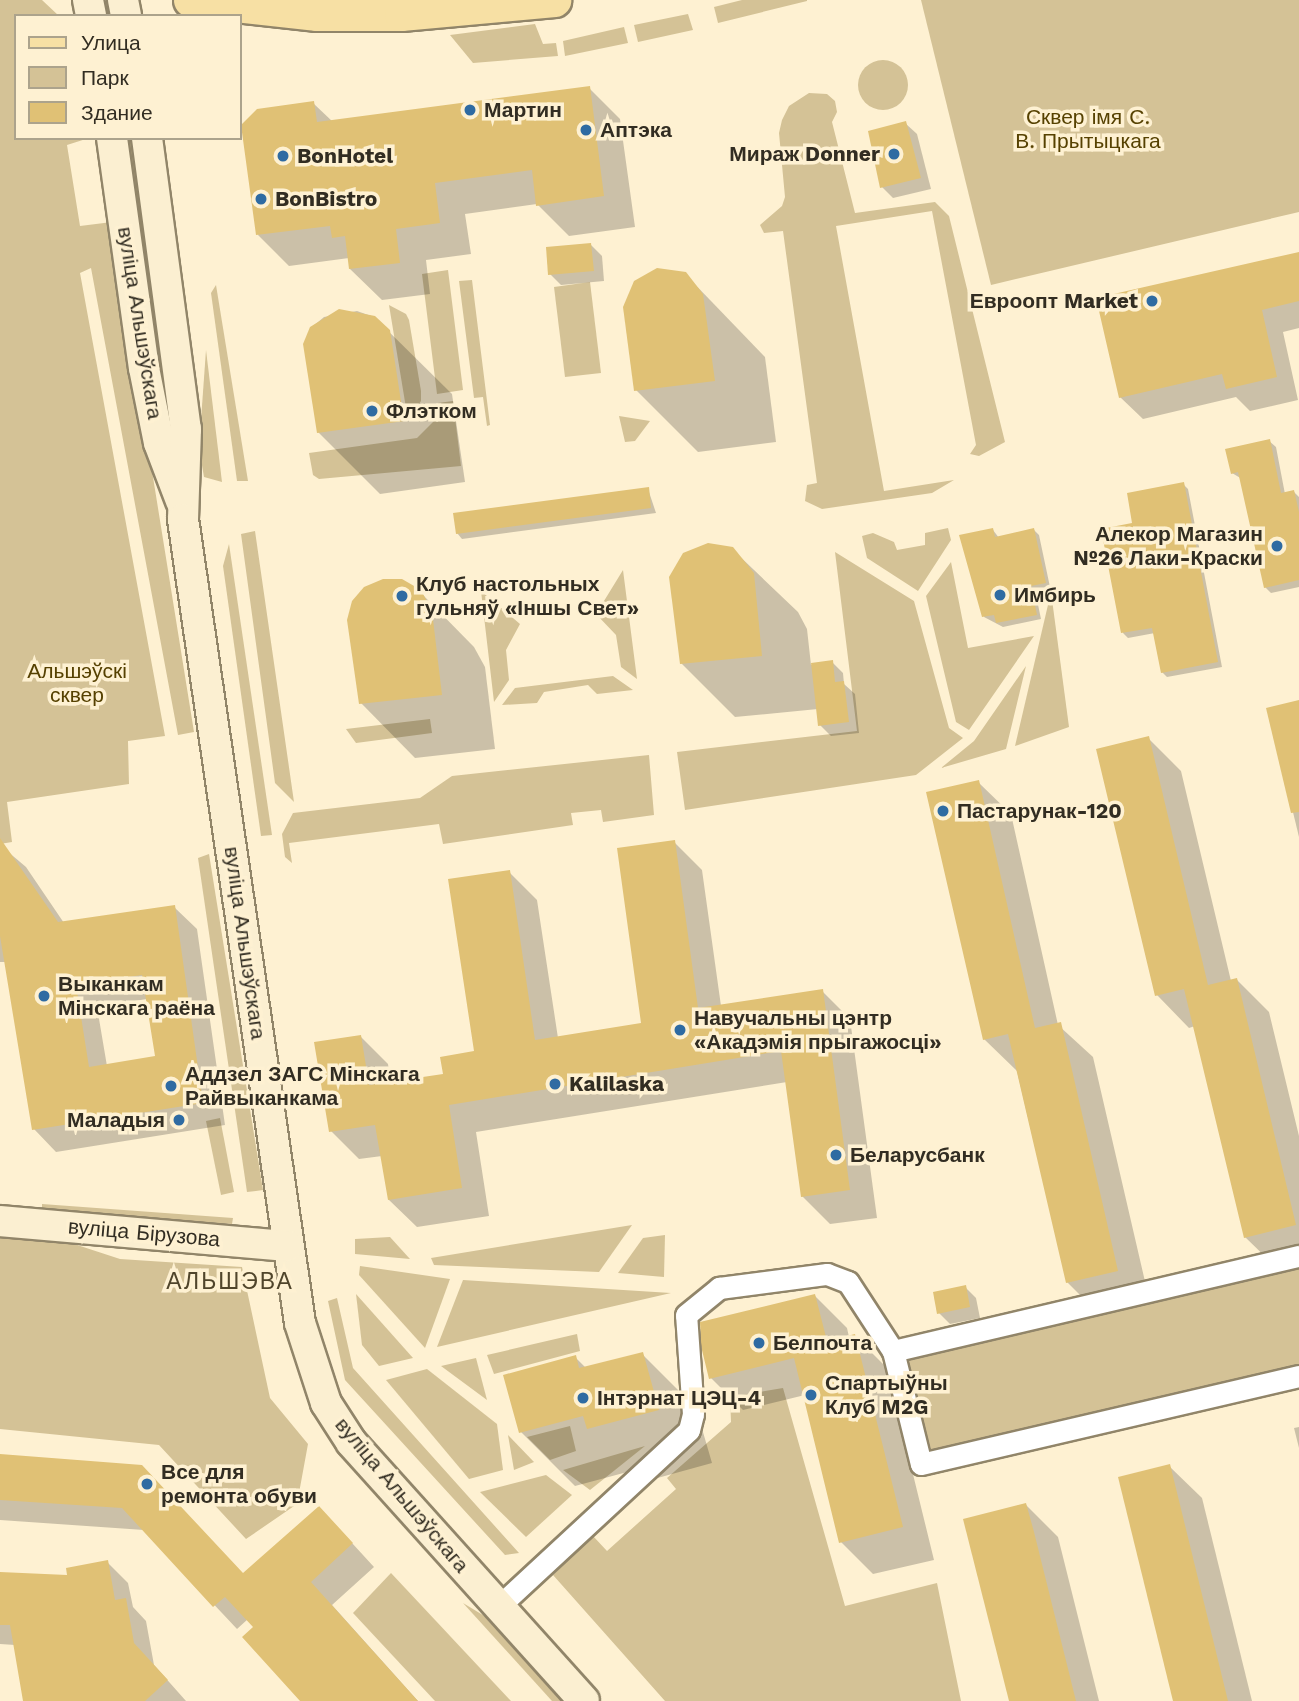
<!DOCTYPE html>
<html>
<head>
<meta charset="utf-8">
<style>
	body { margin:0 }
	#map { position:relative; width:1299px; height:1701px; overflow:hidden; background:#fef1d2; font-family:"Work Sans",sans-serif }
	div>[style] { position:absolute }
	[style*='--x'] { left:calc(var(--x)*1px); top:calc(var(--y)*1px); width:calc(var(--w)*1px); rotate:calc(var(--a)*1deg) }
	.green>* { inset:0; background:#d4c296 }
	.round { border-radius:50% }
	.shadow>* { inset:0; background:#0003 }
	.building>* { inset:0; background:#e0c175 }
	.roads { filter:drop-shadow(2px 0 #918569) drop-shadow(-2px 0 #918569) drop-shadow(0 2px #918569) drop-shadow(0 -2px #918569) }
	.street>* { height:21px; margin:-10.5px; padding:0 10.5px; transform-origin:10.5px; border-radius:10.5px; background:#fff }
	.secondary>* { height:30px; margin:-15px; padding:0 15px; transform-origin:15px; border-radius:15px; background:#fbefd1 }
	.primary>* { height:33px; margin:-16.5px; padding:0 16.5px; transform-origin:16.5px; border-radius:16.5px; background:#f7e0a4 }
	.dots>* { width:19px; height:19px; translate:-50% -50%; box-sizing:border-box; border:4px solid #fef1d2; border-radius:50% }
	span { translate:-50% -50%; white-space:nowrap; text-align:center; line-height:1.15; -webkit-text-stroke:7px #fef1d2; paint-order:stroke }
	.poi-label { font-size:21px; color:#322d22; font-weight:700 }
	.left { translate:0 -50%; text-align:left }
	.right { translate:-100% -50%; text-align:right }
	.park-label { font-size:21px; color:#564101 }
	.street-label { font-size:21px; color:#322d22 }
	.neighbourhood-label { font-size:23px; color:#50452b; letter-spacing:2px }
	.legend { position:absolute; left:14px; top:14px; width:228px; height:126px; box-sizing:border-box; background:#fef1d2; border:2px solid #aca38c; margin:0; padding:9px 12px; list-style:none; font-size:21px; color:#322d22 }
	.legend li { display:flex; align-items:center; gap:14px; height:35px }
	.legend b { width:35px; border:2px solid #aca38c }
</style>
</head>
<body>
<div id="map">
	<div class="green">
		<div style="clip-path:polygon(0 0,42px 0,59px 16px,16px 16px,16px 138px,89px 138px,67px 145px,80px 226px,112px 222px,194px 732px,178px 735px,91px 268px,80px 273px,165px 736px,128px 741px,129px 784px,7px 802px,12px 842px,0 844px)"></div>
		<div style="clip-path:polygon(742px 0,807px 0,807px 1px,718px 23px,714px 7px)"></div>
		<div style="clip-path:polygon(921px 0,1299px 0,1299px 212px,991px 285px)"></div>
		<div style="clip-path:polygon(688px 14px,693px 30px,638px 42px,634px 25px)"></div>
		<div style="clip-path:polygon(535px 24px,543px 44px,556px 43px,558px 56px,473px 63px,450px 35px)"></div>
		<div style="clip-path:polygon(624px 27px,628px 43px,565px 56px,563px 41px)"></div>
		<div class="round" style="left:858px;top:60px;width:50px;height:50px"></div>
		<div style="clip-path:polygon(809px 93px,827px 94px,835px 101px,837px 112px,832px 122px,855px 213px,935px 202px,949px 216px,1005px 442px,979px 456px,970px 454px,976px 445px,932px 211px,836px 226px,884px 491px,954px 480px,932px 493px,822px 509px,805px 501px,807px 485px,817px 483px,783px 231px,764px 233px,760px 225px,782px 206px,785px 197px,779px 133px,782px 120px,789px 106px)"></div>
		<div style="clip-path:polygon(122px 138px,130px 138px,161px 332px,156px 332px)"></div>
		<div style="clip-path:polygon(448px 270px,463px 390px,437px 394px,422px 274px)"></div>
		<div style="clip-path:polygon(472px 280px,490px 425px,487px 426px,483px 397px,474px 398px,459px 281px)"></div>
		<div style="clip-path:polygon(590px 282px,601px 373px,565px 377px,554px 287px)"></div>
		<div style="clip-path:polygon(216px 285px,248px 481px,237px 481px,211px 293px)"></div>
		<div style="clip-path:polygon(389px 305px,406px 314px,409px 320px,421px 391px,421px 401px,408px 420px)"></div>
		<div style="clip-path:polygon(206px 350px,222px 482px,204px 477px,199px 448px)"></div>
		<div style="clip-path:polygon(453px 401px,461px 466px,319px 479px,313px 475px,309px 453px,417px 438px,434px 421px,438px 403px)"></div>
		<div style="clip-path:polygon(619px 416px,650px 421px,635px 441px,625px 442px)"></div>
		<div style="clip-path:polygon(948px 528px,951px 540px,918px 591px,867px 558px,862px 536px,873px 533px,894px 542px,897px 550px,925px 545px,925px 533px)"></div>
		<div style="clip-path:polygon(255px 531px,294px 802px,295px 803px,275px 783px,241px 534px)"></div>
		<div style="clip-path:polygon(229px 544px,272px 835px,261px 836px,223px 566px)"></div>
		<div style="clip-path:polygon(835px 552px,914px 601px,949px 728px,963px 738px,916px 775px,685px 810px,677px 752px,857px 731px)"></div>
		<div style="clip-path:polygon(951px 562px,968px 648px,1034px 636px,969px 730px,956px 722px,926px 596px)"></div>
		<div style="clip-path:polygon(623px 570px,637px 679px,621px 667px,616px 635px,596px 614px)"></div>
		<div style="clip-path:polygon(481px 591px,520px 624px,506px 650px,509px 680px,494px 702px)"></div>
		<div style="clip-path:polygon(1051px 592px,1069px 727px,1015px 746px)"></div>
		<div style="clip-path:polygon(1026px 666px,1006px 749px,941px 768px,974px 741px)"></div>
		<div style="clip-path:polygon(613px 676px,633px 690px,597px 694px,588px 685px,544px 692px,537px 703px,502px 705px,515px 688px)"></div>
		<div style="clip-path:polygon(430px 719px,432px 733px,356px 743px,346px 729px)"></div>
		<div style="clip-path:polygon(649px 755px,654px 815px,603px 822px,601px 810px,571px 813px,573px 825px,443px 844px,439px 824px,289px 843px,292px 863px,285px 857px,282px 834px,293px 813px,420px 798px,452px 776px)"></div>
		<div style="clip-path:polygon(209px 854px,263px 1190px,247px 1192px,198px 858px)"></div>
		<div style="clip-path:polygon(220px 1118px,234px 1192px,221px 1195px,206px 1121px)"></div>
		<div style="clip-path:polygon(42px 1204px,233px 1218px,232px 1224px,42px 1211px)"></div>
		<div style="clip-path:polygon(632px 1225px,599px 1272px,434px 1265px,431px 1258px)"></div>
		<div style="clip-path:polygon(665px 1235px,664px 1277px,618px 1273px,643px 1238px)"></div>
		<div style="clip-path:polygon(390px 1237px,410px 1259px,355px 1254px,355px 1239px)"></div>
		<div style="clip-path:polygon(0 1238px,71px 1243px,120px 1259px,242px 1267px,270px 1398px,308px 1444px,297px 1504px,246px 1539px,159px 1445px,0 1429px)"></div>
		<div style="clip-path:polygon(360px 1266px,450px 1279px,425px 1348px,359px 1275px)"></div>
		<div style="clip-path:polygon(1299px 1266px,1299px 1369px,933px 1457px,906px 1358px)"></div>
		<div style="clip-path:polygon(463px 1280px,671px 1293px,437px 1347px)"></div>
		<div style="clip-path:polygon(356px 1294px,413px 1358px,379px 1366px,362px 1345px)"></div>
		<div style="clip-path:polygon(337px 1298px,353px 1368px,519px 1553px,505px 1555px,345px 1380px,328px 1301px)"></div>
		<div style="clip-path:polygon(577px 1334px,580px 1351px,494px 1374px,487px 1355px)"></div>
		<div style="clip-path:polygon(476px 1358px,487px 1400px,441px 1366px)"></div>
		<div style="clip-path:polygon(427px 1369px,497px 1424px,503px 1470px,469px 1479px,386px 1380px)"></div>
		<div style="clip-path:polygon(783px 1388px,845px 1606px,937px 1583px,961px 1701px,665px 1701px,553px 1575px,593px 1536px,607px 1551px,676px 1489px,667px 1478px,731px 1422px,730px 1397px)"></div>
		<div style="clip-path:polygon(570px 1426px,576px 1451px,550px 1460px,527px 1437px)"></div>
		<div style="clip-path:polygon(508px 1435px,534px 1462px,514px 1470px)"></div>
		<div style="clip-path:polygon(645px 1446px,590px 1490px,563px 1470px)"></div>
		<div style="clip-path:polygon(546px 1475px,572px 1495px,526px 1537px,480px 1492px)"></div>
		<div style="clip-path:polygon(391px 1573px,511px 1701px,435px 1701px,353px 1613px)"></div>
		<div style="clip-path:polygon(463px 1603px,501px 1626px,569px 1701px,552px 1701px)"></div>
	</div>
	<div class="shadow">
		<div style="clip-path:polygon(589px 88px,620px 119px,635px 227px,569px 236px,537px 204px,465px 214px,471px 254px,426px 260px,430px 294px,382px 300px,350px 269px,349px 258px,289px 266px,258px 235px,313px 103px,333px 122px)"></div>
		<div style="clip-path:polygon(905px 123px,917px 134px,931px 189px,893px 198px,882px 187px)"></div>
		<div style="clip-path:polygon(591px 245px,602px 256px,604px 281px,561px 285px,550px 274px)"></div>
		<div style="clip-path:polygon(1299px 254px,1299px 328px,1283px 332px,1298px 400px,1250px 411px,1236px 397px,1143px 419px,1120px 397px)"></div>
		<div style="clip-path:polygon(685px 274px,765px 357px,776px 442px,698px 452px,636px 390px)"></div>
		<div style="clip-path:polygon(357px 311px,374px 317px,452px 394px,465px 482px,380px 494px,318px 432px,311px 328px,324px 317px)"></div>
		<div style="clip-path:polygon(1269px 441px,1276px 447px,1285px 494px,1294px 492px,1299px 497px,1299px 587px,1271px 593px,1265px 587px,1242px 479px,1232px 473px)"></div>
		<div style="clip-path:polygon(1183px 484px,1188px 489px,1222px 667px,1167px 677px,1162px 672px,1155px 633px,1128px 638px,1123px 633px,1134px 524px)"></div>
		<div style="clip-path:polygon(648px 489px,656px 513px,462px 539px,457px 533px)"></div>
		<div style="clip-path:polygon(993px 530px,999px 538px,1034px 530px,1039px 535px,1050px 587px,1035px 590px,1041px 619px,1003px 627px,984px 617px)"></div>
		<div style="clip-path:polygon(732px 549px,798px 612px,807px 629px,811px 665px,832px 662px,843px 673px,844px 684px,855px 694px,859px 733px,831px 736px,820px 725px,818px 709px,735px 717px,681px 663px)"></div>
		<div style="clip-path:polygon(420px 592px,474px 647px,485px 667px,495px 749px,415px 758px,361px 703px)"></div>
		<div style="clip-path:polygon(1299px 701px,1299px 837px,1268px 709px)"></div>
		<div style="clip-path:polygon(1148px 738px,1181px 771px,1231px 981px,1237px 980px,1269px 1012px,1299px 1136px,1299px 1264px,1278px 1269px,1245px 1237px,1195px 1026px,1189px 1028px,1157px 995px)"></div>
		<div style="clip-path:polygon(978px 782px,1011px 814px,1058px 1025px,1093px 1057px,1150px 1303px,1100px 1315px,1067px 1282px,1017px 1071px,984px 1039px)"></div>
		<div style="clip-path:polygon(674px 842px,702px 870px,721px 1006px,822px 991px,850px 1019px,877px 1218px,830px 1224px,802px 1196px,787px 1082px,476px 1132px,489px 1216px,417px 1227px,389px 1200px,382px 1156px,359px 1159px,331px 1131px,360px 1036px,388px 1064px,391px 1083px,445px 1075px,476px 1053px,509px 872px,537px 900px,558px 1038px,643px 1024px)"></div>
		<div style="clip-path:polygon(evenodd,0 845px,26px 867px,64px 923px,174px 907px,197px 929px,225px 1125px,56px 1152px,34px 1129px,6px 962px,0 962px,0 845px,147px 999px,157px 1057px,107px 1066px,97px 1007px,147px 999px)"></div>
		<div style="clip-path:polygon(965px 1287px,976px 1298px,980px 1318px,950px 1324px,939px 1313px)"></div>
		<div style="clip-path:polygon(815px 1296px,847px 1328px,849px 1337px,855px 1336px,887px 1368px,934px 1560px,873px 1574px,841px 1542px,805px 1395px,743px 1410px,711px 1378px)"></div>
		<div style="clip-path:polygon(642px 1354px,696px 1408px,712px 1463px,643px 1482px,631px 1471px,575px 1486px,521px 1432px,575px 1357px,586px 1368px)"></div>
		<div style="clip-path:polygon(1299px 1427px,1299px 1448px,1294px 1428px)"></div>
		<div style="clip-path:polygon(0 1456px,141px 1467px,244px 1575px,341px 1531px,374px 1567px,332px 1605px,418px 1701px,302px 1701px,255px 1627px,248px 1619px,237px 1629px,144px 1530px,0 1520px)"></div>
		<div style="clip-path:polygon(1169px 1466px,1202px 1498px,1252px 1701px,1175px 1701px)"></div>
		<div style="clip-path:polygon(1026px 1505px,1058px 1537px,1099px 1701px,1010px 1701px)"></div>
		<div style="clip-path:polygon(107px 1562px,128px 1583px,133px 1607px,146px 1621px,154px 1665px,186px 1701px,25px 1701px,15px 1645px,0 1644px,0 1574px,70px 1577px)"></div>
	</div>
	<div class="building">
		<div style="clip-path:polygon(590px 86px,604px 196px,536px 206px,532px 170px,435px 183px,440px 223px,396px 229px,400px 263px,349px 269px,345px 236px,332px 238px,330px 226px,256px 235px,241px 125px,257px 109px,314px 101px,317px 122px)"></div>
		<div style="clip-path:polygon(906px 121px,921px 178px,880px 188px,868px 131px)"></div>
		<div style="clip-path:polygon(591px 243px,594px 271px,548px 275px,546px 247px)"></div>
		<div style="clip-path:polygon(1299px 252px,1299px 301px,1262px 310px,1277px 377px,1226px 389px,1222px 374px,1119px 398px,1096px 298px)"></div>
		<div style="clip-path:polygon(657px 268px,686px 272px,703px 294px,715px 381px,634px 391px,623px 307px,634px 281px)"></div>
		<div style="clip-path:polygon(339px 309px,375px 316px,390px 330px,404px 421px,317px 433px,303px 344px,310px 327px)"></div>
		<div style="clip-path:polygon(1270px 439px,1281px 493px,1294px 490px,1299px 512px,1299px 580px,1264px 588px,1238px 472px,1231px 474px,1225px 449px)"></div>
		<div style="clip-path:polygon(1184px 482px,1218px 662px,1161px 673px,1152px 628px,1121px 633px,1101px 529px,1132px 523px,1127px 493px)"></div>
		<div style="clip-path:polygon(649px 487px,651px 508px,456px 534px,453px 513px)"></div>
		<div style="clip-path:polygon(993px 528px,995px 537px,1034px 528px,1046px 583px,1031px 586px,1037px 615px,996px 623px,994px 615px,982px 617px,959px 535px)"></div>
		<div style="clip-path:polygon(708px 543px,733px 547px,754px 573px,762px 656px,680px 664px,669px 577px,683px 553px)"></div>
		<div style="clip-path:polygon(383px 579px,402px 579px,421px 590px,432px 611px,442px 695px,359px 704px,347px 620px,352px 601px,364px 587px)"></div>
		<div style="clip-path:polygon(833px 660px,835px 682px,844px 681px,849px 722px,818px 726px,811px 663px)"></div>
		<div style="clip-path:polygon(1299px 700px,1299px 812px,1291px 813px,1266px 708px)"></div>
		<div style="clip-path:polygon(1149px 736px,1208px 985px,1237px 978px,1296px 1225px,1244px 1238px,1184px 989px,1155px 996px,1096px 749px)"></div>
		<div style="clip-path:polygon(979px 780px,1035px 1028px,1061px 1022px,1118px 1271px,1066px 1283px,1008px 1034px,983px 1040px,926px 792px)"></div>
		<div style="clip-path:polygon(evenodd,0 838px,58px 922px,175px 905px,203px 1103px,32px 1130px,0 936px,0 838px,142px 975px,155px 1056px,89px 1067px,76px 985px,142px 975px)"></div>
		<div style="clip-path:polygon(675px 840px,698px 1008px,823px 989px,850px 1190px,801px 1197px,781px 1051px,449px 1105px,462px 1188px,388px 1200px,375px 1125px,329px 1132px,314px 1042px,361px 1035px,369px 1085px,443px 1074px,440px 1057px,474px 1051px,448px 879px,510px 870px,535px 1040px,641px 1023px,617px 848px)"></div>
		<div style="clip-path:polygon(966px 1285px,970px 1307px,937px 1314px,933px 1292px)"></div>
		<div style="clip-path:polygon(815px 1294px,827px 1341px,855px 1334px,903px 1527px,839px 1543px,794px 1358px,709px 1379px,701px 1346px,700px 1322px)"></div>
		<div style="clip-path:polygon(643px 1352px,659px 1410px,587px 1429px,583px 1416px,519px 1433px,503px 1375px,576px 1355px,579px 1368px)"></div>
		<div style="clip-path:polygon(0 1454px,142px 1465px,243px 1573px,319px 1506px,353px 1543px,311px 1582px,418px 1701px,300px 1701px,242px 1637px,253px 1627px,225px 1597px,213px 1607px,122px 1508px,0 1500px)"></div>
		<div style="clip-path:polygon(1170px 1464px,1207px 1615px,1228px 1701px,1173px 1701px,1118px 1477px)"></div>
		<div style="clip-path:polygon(1026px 1503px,1034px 1532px,1076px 1701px,1009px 1701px,963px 1519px)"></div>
		<div style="clip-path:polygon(108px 1560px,115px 1600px,126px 1598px,134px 1643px,168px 1680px,145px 1701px,23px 1701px,10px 1625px,0 1625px,0 1572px,67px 1575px,66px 1568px)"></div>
	</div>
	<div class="roads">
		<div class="street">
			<div style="--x:893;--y:1351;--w:417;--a:-13.2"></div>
			<div style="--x:498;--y:1607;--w:260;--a:-42.8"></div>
			<div style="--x:689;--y:1430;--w:16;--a:-76"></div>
			<div style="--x:693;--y:1414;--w:99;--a:-94"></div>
			<div style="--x:686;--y:1315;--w:43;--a:-39.3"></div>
			<div style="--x:719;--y:1288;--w:109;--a:-7.4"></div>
			<div style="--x:827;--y:1274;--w:22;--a:21"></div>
			<div style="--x:848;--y:1282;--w:82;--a:56.9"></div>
			<div style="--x:893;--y:1351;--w:116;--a:76.1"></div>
			<div style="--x:921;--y:1464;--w:388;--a:-13.1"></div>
		</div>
		<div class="secondary">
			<div style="--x:88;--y:0;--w:16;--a:79"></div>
			<div style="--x:123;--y:0;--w:16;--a:79"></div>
			<div style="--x:112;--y:138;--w:232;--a:82.1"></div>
			<div style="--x:144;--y:368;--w:76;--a:78.7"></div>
			<div style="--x:159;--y:443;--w:62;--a:69.2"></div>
			<div style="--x:147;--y:138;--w:294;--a:82.4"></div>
			<div style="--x:186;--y:429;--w:90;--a:91.9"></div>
			<div style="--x:183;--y:519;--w:812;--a:81.72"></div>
			<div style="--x:300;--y:1323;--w:84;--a:72"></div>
			<div style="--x:326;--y:1403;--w:46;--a:57.3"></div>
			<div style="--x:351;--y:1442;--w:348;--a:48"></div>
			<div style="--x:0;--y:1221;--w:288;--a:5"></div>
		</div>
		<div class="primary">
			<div style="--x:190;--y:0;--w:128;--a:6.3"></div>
			<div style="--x:317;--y:14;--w:84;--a:0"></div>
			<div style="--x:401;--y:14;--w:154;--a:-5.2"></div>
		</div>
	</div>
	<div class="dots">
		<div style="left:470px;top:110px;background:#2f6ba2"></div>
		<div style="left:586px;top:130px;background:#2f6ba2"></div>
		<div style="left:894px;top:154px;background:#2f6ba2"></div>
		<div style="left:283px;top:156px;background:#2f6ba2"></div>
		<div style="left:261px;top:199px;background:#2f6ba2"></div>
		<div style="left:1152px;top:301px;background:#2f6ba2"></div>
		<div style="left:372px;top:411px;background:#2f6ba2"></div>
		<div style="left:1277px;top:546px;background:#2f6ba2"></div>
		<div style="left:1000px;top:595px;background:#2f6ba2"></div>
		<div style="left:402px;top:596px;background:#2f6ba2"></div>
		<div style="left:943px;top:811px;background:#2f6ba2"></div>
		<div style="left:44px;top:996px;background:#2f6ba2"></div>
		<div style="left:680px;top:1030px;background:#2f6ba2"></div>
		<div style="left:555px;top:1084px;background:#2f6ba2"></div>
		<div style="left:171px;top:1086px;background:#2f6ba2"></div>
		<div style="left:179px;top:1120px;background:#2f6ba2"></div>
		<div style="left:836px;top:1155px;background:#2f6ba2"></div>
		<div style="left:759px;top:1343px;background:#2f6ba2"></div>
		<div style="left:811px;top:1395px;background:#2f6ba2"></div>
		<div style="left:583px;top:1398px;background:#2f6ba2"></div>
		<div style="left:147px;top:1484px;background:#2f6ba2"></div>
	</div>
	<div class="poi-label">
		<span class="left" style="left:484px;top:110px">Мартин</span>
		<span class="left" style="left:600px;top:130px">Аптэка</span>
		<span class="right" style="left:880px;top:154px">Мираж Donner</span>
		<span class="left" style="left:297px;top:156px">BonHotel</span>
		<span class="left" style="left:275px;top:199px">BonBistro</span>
		<span class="right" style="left:1138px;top:301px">Евроопт Market</span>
		<span class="left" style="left:386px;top:411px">Флэтком</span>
		<span class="right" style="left:1263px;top:546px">Алекор Магазин<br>№26 Лаки-Краски</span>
		<span class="left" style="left:416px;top:596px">Клуб настольных<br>гульняў «Іншы Свет»</span>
		<span class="left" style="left:1014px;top:595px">Имбирь</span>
		<span class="left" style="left:957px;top:811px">Пастарунак-120</span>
		<span class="left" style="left:58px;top:996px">Выканкам<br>Мінскага раёна</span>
		<span class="left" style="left:694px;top:1030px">Навучальны цэнтр<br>«Акадэмія прыгажосці»</span>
		<span class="left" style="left:185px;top:1086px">Аддзел ЗАГС Мінскага<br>Райвыканкама</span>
		<span class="left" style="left:569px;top:1084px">Kalilaska</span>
		<span class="right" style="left:165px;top:1120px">Маладыя</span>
		<span class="left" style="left:850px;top:1155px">Беларусбанк</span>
		<span class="left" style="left:773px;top:1343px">Белпочта</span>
		<span class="left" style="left:825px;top:1395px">Спартыўны<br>Клуб M2G</span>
		<span class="left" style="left:597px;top:1398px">Інтэрнат ЦЭЦ-4</span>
		<span class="left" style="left:161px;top:1484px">Все для<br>ремонта обуви</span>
	</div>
	<div class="park-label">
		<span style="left:1088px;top:129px">Сквер імя С.<br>В. Прытыцкага</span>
		<span style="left:77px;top:683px">Альшэўскі<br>сквер</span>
	</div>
	<div class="street-label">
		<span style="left:140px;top:323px;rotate:81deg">вуліца Альшэўскага</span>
		<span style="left:245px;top:943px;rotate:82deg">вуліца Альшэўскага</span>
		<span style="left:144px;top:1233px;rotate:5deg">вуліца Бірузова</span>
		<span style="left:402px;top:1495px;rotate:50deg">вуліца Альшэўскага</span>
	</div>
	<div class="neighbourhood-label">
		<span style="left:230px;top:1282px">АЛЬШЭВА</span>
	</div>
	<ul class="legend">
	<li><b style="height:9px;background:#f7e0a4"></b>Улица</li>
	<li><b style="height:19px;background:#d4c296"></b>Парк</li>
	<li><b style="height:19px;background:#e0c175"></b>Здание</li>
	</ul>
</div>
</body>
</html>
